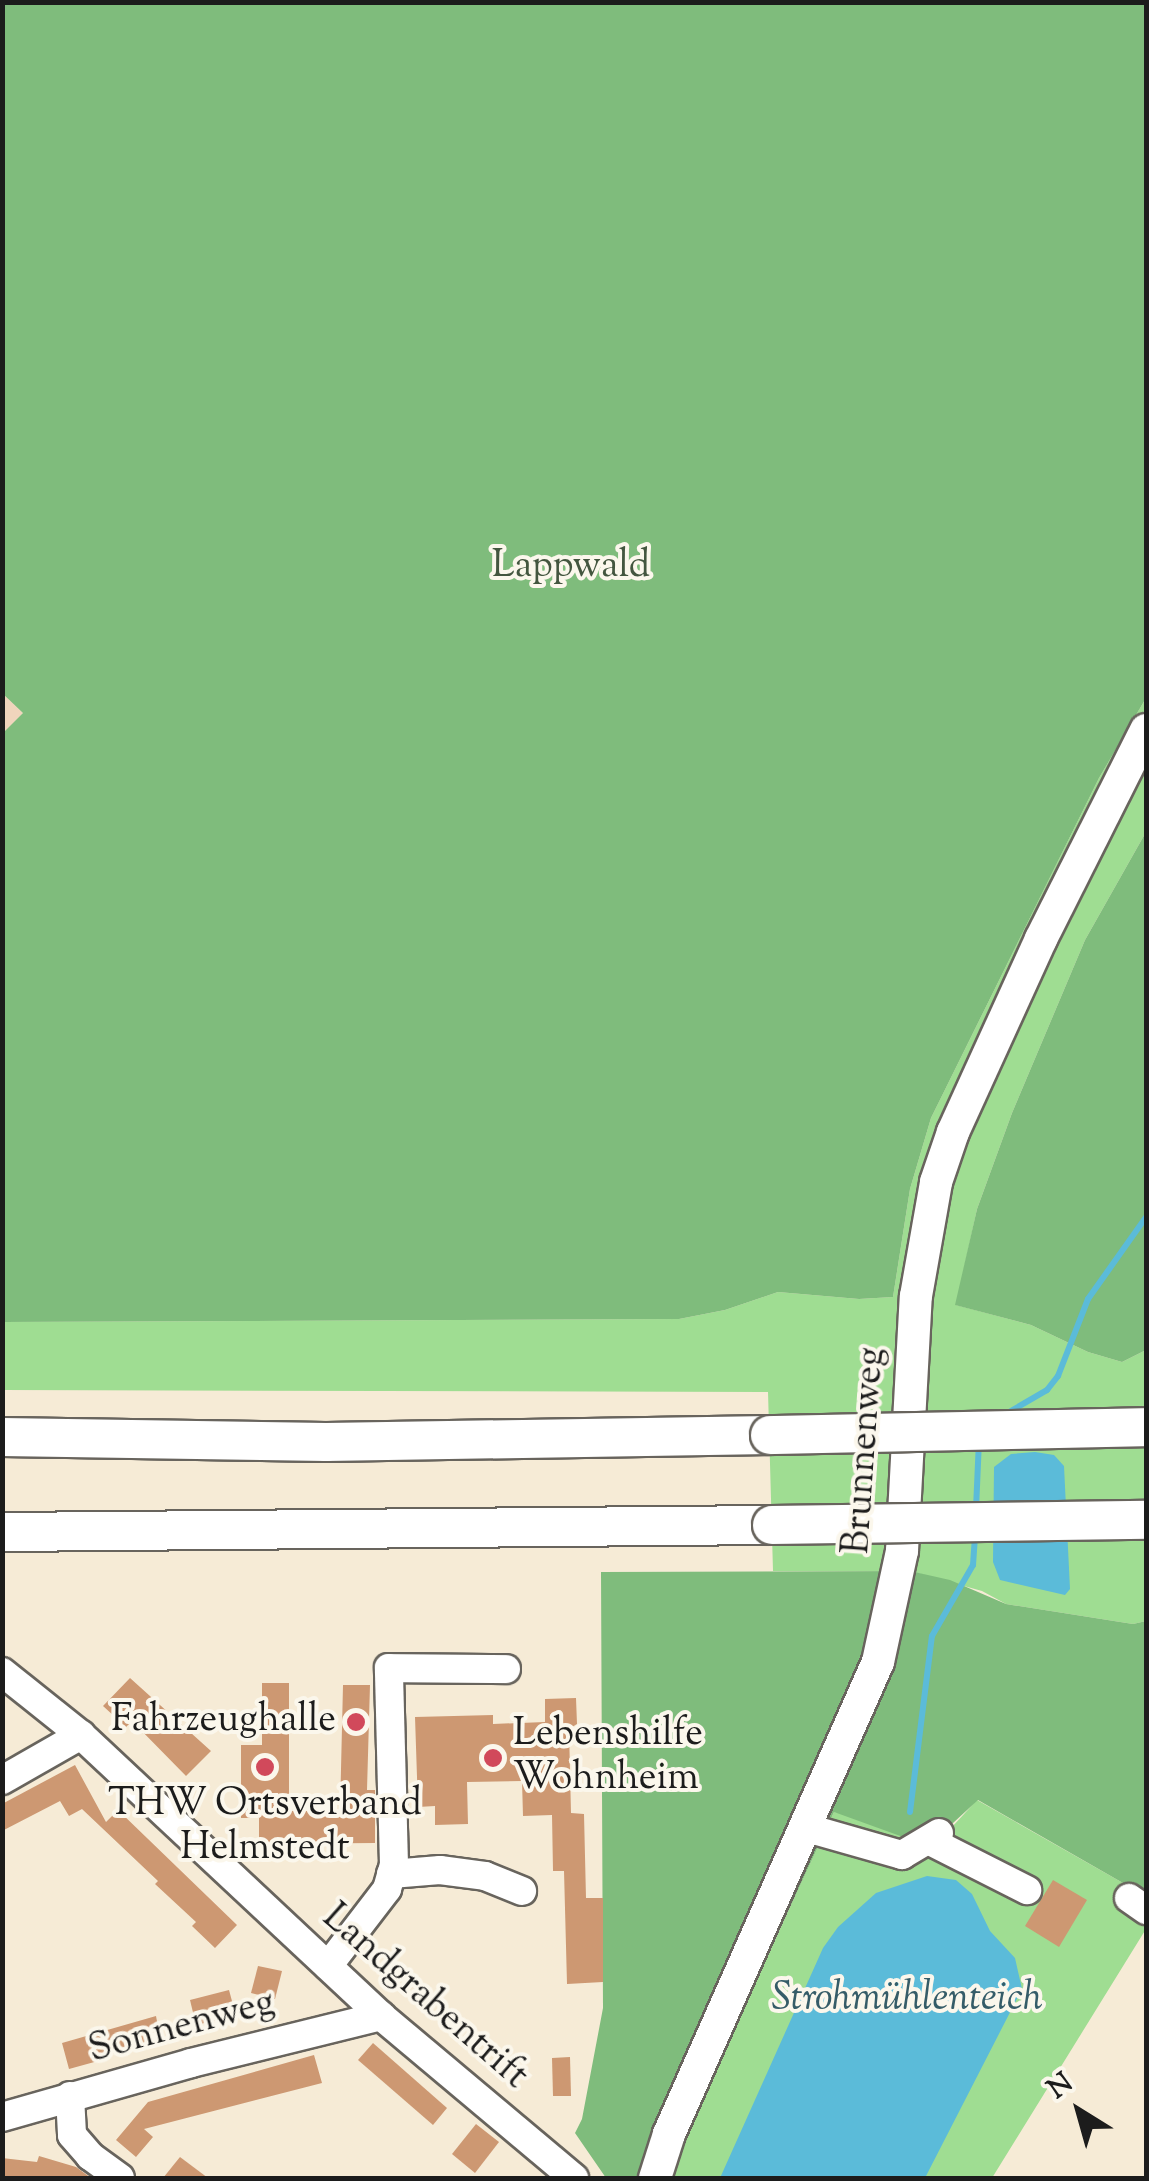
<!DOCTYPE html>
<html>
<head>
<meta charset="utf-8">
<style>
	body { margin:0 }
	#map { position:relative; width:1149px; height:2181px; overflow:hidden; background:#f6ebd6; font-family:"Sorts Mill Goudy",serif }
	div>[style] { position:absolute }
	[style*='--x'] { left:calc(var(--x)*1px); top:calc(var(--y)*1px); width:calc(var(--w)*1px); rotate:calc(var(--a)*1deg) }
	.built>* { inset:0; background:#f0d5bc }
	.green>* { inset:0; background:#9fdd92 }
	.forest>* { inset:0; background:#7fbc7c }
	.water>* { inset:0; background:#5bbbd9 }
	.stream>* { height:6px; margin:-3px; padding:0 3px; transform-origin:3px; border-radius:3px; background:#5bbbd9 }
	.building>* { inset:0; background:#cd9872 }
	.roads { filter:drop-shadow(2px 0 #68645d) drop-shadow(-2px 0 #68645d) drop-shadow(0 2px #68645d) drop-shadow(0 -2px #68645d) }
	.minor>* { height:28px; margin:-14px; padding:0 14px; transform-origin:14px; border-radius:14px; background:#fff }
	.major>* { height:32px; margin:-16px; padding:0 16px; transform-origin:16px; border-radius:16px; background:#fff }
	.highway>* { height:38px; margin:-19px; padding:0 19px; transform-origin:19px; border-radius:19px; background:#fff }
	.bridges { filter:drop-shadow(2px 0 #68645d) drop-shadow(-2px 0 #68645d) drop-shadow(0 2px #68645d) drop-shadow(0 -2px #68645d) }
	.highway-bridge>* { height:38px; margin:-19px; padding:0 19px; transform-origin:19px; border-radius:19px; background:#fff }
	.dots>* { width:28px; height:28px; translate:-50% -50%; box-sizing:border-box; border:5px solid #fbf7ec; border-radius:50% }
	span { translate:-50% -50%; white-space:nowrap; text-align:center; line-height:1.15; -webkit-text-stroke:8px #fbf7ec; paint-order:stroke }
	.park-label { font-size:38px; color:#43563f }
	.street-label { font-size:38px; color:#1c1c1c }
	.poi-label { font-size:38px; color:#1c1c1c }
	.right { translate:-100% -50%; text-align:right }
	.left { translate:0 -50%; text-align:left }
	.water-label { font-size:40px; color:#355c68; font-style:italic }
	.frame { position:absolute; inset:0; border:5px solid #1c1c1c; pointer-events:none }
	.north { position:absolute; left:1029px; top:2061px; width:100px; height:100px; -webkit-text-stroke:8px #fbf7ec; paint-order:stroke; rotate:323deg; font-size:28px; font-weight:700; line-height:40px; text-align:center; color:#1c1c1c }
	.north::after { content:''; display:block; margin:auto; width:35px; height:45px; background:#1c1c1c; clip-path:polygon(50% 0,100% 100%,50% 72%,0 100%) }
</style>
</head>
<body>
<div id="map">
	<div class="built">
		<div style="clip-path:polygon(2px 693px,23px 713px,3px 734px,2px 734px)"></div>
	</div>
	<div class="green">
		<div style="clip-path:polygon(1146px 698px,1146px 832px,1085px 940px,1012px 1113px,977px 1209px,956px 1305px,1031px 1325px,1088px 1352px,1122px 1362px,1146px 1350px,1146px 1621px,1133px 1624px,1006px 1604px,982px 1591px,910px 1571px,773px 1571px,768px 1392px,3px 1390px,3px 1322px,679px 1319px,725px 1310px,778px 1292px,859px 1299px,893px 1297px,910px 1189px,931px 1118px,1099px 778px)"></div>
		<div style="clip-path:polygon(977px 1800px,1123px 1883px,1146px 1929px,992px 2178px,666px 2178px,834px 1812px,952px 1827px)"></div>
	</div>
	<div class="forest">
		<div style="clip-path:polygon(3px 2px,1146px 3px,1146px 698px,1099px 778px,931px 1118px,910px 1189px,893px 1297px,859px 1299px,778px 1292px,725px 1310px,679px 1319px,3px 1322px,2px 734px,23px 713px,2px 693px)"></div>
		<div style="clip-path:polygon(1146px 832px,1146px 1350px,1122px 1362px,1088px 1352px,1031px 1325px,955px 1305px,977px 1209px,1012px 1113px,1085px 940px)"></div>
		<div style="clip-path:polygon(910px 1571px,950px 1580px,1006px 1604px,1133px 1624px,1146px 1621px,1146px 1929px,1123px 1883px,978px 1800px,928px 1846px,834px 1812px,666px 2178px,606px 2178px,575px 2133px,582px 2119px,603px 2008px,601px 1572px)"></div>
	</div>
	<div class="water">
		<div style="clip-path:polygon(1035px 1452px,1054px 1455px,1064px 1466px,1070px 1589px,1065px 1595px,1000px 1580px,993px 1562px,994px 1467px,1011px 1454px)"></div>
		<div style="clip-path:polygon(927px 1876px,956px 1880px,972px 1894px,990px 1931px,1015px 1958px,1022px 1989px,925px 2178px,720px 2178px,823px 1948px,838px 1927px,876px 1893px)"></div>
	</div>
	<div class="stream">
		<div style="--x:1004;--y:1415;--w:50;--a:-30.2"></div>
		<div style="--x:1047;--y:1390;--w:18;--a:-52"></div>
		<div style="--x:1058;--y:1376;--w:83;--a:-68.7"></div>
		<div style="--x:1088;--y:1299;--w:100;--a:-54.7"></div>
		<div style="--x:976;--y:1509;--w:68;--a:-87.5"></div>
		<div style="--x:910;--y:1812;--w:177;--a:-82.9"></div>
		<div style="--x:932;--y:1636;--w:82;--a:-60"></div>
		<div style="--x:973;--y:1565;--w:29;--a:-86"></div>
	</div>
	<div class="building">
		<div style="clip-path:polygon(130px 1678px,211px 1751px,186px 1776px,132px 1721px,126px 1727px,103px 1706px)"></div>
		<div style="clip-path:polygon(262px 1683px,289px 1683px,289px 1811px,340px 1811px,343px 1685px,370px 1685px,367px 1790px,375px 1790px,375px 1843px,259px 1844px,259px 1818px,241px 1818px,241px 1745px,262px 1745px)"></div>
		<div style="clip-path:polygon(576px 1698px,577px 1724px,569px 1729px,571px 1813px,584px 1814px,586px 1898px,603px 1898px,603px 1982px,567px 1984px,564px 1871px,553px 1871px,552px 1815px,523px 1816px,522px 1781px,467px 1782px,468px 1824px,435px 1825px,435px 1806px,418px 1807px,415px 1717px,493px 1715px,493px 1724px,545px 1722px,545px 1699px)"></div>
		<div style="clip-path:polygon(75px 1765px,106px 1822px,118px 1810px,237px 1925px,215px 1948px,192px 1926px,196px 1922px,155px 1884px,158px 1881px,82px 1809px,69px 1816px,60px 1801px,2px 1831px,2px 1804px)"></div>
		<div style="clip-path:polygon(1053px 1880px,1087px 1900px,1059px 1947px,1025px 1926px)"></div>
		<div style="clip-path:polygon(258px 1966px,282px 1971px,275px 1999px,251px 1993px)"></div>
		<div style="clip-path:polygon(229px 1990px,236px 2016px,196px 2025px,190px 2000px)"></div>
		<div style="clip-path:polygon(156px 2016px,161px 2043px,97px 2057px,98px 2061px,69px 2069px,62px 2043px)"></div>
		<div style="clip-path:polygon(373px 2043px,447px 2108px,433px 2125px,358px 2060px)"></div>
		<div style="clip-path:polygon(314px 2055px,322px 2083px,144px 2129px,153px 2137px,136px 2157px,116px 2140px,148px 2102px)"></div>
		<div style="clip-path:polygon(570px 2057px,571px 2096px,553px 2096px,552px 2058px)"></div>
		<div style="clip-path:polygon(476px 2124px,499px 2142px,475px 2173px,452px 2154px)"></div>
		<div style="clip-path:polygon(39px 2156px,76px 2167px,91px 2178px,2px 2178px,2px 2158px,37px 2162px)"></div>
		<div style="clip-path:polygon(180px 2157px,208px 2178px,163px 2178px)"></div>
	</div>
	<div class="roads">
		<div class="minor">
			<div style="--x:2;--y:1672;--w:101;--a:38.6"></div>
			<div style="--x:81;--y:1735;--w:411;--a:43.1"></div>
			<div style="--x:381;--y:2016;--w:252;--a:40"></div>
			<div style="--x:2;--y:1780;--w:91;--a:-29.7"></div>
			<div style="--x:807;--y:1828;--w:99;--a:15.9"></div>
			<div style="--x:902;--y:1855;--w:43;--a:-30.7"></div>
			<div style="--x:930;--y:1841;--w:109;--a:26.8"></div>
			<div style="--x:391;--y:1874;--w:49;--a:-4.7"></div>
			<div style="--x:440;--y:1870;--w:45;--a:7.6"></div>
			<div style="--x:485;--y:1876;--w:40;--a:22"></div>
			<div style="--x:1129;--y:1898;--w:21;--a:35"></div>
			<div style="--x:328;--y:1966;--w:97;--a:-52.5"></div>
			<div style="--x:387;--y:1889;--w:25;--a:-74"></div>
			<div style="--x:394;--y:1865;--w:197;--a:-91.5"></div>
			<div style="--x:389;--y:1668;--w:117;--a:0.5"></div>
			<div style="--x:70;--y:2096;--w:39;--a:87"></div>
			<div style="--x:72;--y:2135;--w:28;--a:49"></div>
			<div style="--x:90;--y:2156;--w:37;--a:36"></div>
			<div style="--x:2;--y:2117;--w:197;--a:-15.9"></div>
			<div style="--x:191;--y:2063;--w:196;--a:-13.9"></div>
		</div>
		<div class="major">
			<div style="--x:655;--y:2178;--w:46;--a:-72.3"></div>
			<div style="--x:669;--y:2134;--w:516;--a:-66.12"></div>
			<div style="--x:878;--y:1662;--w:114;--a:-77.8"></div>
			<div style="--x:902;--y:1551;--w:255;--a:-86.9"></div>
			<div style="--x:916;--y:1296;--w:116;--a:-80"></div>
			<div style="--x:936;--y:1182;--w:53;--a:-71.2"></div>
			<div style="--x:953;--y:1132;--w:212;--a:-65.5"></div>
			<div style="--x:1041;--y:939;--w:234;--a:-63.3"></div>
		</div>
		<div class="highway">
			<div style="--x:2;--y:1437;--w:324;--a:0.9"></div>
			<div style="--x:326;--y:1442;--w:444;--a:-0.9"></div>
			<div style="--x:2;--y:1532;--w:770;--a:-0.52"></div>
		</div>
	</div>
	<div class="bridges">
		<div class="highway-bridge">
			<div style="--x:770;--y:1435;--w:376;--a:-1.2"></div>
			<div style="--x:772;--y:1525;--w:374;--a:-0.8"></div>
		</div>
	</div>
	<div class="dots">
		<div style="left:356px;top:1722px;background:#d1495b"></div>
		<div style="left:493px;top:1758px;background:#d1495b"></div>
		<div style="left:265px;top:1767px;background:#d1495b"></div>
	</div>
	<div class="park-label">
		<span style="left:571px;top:568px">Lappwald</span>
	</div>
	<div class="street-label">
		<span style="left:866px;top:1451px;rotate:-86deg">Brunnenweg</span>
		<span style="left:424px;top:1998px;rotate:41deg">Landgrabentrift</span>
		<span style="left:182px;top:2028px;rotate:-15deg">Sonnenweg</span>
	</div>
	<div class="poi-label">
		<span class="right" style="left:336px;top:1722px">Fahrzeughalle</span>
		<span class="left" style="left:513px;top:1758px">Lebenshilfe<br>Wohnheim</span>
		<span style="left:265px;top:1828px">THW Ortsverband<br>Helmstedt</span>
	</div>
	<div class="water-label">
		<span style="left:907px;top:2000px">Strohmühlenteich</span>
	</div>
	<div class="frame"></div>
	<div class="north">N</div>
</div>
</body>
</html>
